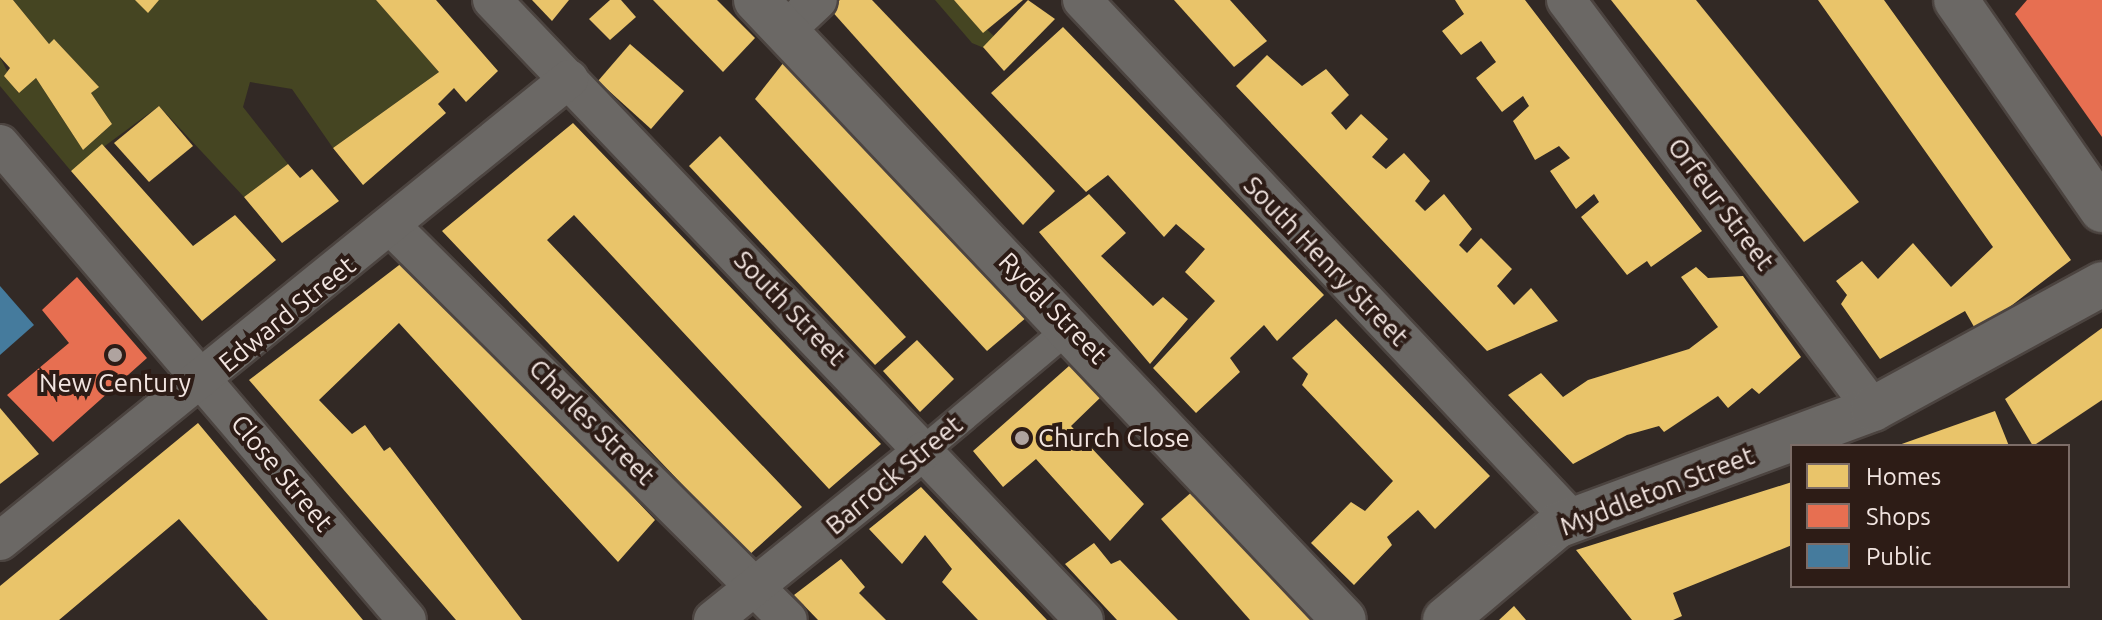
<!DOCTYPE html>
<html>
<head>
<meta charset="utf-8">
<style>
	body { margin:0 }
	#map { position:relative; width:2102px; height:620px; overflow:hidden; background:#322925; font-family:Ubuntu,sans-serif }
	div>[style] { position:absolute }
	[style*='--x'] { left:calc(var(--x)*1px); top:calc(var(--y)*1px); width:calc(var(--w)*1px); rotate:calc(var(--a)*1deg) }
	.green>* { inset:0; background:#454522 }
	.homes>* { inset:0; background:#e9c46a }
	.shops>* { inset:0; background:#e76f51 }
	.public>* { inset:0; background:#457b9d }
	.roads { filter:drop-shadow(2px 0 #4c4440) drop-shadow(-2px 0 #4c4440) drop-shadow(0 2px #4c4440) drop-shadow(0 -2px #4c4440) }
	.pedestrian>* { height:28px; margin:-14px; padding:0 14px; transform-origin:14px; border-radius:14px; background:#6b6865 }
	.minor>* { height:38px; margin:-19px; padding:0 19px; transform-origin:19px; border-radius:19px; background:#6b6865 }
	.tertiary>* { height:44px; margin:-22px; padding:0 22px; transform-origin:22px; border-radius:22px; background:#6b6865 }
	.dots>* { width:22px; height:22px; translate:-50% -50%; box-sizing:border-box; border:4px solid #2d1c16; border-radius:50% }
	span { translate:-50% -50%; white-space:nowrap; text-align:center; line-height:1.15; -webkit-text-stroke:8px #2d1c16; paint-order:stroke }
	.street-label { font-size:26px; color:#f2e5e1 }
	.poi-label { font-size:26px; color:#f2e5e1 }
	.left { translate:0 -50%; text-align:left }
	.legend { position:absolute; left:1790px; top:444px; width:280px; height:144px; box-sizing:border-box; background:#2d1c16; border:2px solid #7c6c67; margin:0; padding:10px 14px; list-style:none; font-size:24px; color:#f2e5e1 }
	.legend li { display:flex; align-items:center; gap:16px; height:40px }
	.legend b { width:40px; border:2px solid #7c6c67 }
</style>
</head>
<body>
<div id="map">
	<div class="green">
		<div style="clip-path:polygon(13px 0,376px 0,439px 72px,333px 148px,292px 89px,250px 82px,243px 107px,288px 164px,244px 197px,159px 106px,71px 171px,0 86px,0 57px,18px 93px,36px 78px,83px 150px,112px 124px,91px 93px,98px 86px,55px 40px,49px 44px)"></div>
		<div style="clip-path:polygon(935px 0,954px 0,994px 36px,984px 48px,972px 43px)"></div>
	</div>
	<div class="homes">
		<div style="clip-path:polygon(0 0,13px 0,49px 44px,54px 39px,99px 87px,91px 93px,112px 124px,83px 150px,36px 78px,19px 93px,4px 76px,10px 68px,0 57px)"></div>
		<div style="clip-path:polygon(135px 0,159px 0,148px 13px)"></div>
		<div style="clip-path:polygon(376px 0,436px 0,498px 71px,466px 102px,454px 88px,438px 104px,446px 113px,363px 185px,333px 148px,439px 72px)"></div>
		<div style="clip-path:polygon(532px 0,569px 0,552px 21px)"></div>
		<div style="clip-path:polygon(610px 0,621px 0,636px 17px,610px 40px,589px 19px)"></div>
		<div style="clip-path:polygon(653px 0,717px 0,755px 38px,723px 72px)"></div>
		<div style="clip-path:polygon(840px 0,872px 0,1055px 191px,1023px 225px,829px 8px)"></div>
		<div style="clip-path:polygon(954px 0,1023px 0,983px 33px)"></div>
		<div style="clip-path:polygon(1028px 0,1055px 19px,1004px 71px,983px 47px)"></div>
		<div style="clip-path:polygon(1174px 0,1230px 0,1267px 41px,1234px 67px)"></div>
		<div style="clip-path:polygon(1455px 0,1525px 0,1702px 231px,1651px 267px,1647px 261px,1627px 275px,1581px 217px,1599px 202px,1594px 194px,1576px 209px,1550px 171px,1570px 158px,1559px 146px,1535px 160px,1513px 121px,1529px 106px,1523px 96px,1502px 112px,1476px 78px,1496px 62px,1481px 41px,1461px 55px,1442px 31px,1464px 14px)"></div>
		<div style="clip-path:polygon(1611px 0,1696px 0,1859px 202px,1804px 242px)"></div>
		<div style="clip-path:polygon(1818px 0,1884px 0,2071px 260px,1977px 332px,1965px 311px,1880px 359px,1841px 304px,1847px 295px,1836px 281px,1862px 261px,1878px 279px,1913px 243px,1951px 287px,1993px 247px)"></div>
		<div style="clip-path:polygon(1063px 27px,1324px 295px,1277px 341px,1264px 325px,1230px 358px,1240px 372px,1196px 413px,1153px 368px,1215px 301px,1185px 272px,1205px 249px,1176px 224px,1164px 237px,1108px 175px,1086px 192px,991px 93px)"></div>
		<div style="clip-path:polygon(630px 44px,684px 91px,651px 129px,598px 81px)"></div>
		<div style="clip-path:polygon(1267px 55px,1302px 86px,1326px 69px,1349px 95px,1331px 113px,1346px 130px,1361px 114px,1388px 139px,1372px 157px,1386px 169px,1404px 153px,1430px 181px,1415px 201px,1425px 211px,1444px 194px,1472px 229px,1459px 245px,1467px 253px,1481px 238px,1512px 269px,1497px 286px,1514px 305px,1531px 288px,1558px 321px,1487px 351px,1236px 86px)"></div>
		<div style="clip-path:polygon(784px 62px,1027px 317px,987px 351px,755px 99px)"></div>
		<div style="clip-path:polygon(159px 106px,193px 146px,149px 182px,114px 143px)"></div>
		<div style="clip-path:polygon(573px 123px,881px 444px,829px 489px,574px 215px,547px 240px,802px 507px,749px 555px,442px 231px)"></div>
		<div style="clip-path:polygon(720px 136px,906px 337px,875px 365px,689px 166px)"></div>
		<div style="clip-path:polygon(102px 144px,193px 246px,235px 215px,276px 260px,202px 321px,71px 171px)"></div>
		<div style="clip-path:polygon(288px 164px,300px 178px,312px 169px,339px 201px,282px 243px,244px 197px)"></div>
		<div style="clip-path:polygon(1089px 194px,1126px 233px,1101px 256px,1153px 306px,1163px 297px,1188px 319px,1150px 364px,1039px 232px)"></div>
		<div style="clip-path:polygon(407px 259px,655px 520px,618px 562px,399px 323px,319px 400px,352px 434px,365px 425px,384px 451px,390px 447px,522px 620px,456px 620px,249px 380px)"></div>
		<div style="clip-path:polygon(1696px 267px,1708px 278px,1743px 276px,1801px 357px,1759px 394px,1752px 388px,1728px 408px,1718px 396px,1664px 432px,1659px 426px,1627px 435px,1573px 464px,1508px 395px,1541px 373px,1563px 397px,1588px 380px,1689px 349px,1718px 327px,1681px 277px)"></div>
		<div style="clip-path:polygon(1336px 319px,1490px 476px,1435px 529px,1418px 510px,1387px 537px,1392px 545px,1354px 585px,1311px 543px,1351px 502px,1365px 511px,1393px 481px,1302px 385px,1308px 374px,1292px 358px)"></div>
		<div style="clip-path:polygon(2102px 328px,2102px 400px,2033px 446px,2005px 399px)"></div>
		<div style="clip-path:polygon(917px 340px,954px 379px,920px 412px,883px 371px)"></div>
		<div style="clip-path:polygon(1069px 366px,1083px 370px,1103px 395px,1071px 426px,1144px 504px,1110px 541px,1036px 459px,1003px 487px,973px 451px)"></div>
		<div style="clip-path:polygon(0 408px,39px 454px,0 484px)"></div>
		<div style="clip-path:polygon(1995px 411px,2009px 446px,1896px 446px)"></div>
		<div style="clip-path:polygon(198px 423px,363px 620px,268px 620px,179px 519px,59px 620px,0 620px,0 586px)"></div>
		<div style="clip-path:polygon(1792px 482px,1792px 545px,1673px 593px,1682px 616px,1673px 620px,1632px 620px,1576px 550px)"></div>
		<div style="clip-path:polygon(921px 487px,1047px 620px,978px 620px,942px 582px,952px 569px,925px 535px,902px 564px,869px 529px)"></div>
		<div style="clip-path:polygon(1194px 490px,1315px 620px,1250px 620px,1161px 519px)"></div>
		<div style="clip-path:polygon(1094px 543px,1111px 564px,1120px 560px,1178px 620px,1117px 620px,1065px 564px)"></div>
		<div style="clip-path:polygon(841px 559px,865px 587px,859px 593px,886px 620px,818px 620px,794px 595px)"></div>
		<div style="clip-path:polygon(1514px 606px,1526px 620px,1499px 620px)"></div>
	</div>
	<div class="shops">
		<div style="clip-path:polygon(2027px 0,2102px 0,2102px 137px,2015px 14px)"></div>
		<div style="clip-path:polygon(77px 277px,147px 358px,53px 442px,7px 395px,69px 343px,42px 310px)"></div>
	</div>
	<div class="public">
		<div style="clip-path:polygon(0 286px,34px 325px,0 355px)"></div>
	</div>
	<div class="roads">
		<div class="pedestrian">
			<div style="--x:923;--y:451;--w:194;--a:-40"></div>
		</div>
		<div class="minor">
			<div style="--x:492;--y:0;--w:857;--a:46.32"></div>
			<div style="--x:1082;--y:0;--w:714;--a:46.7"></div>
			<div style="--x:1566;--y:0;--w:511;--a:53.11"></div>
			<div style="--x:785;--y:31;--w:45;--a:-43.2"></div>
			<div style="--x:0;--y:144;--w:626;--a:49.47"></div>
			<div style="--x:393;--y:228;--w:556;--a:44.78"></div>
			<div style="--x:0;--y:541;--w:733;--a:-39.07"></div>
			<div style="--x:713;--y:620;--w:270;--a:-38.8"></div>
		</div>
		<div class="tertiary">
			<div style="--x:756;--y:0;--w:854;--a:46.52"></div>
			<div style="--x:1956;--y:0;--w:256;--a:55.2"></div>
			<div style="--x:1445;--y:620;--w:146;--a:-40"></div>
			<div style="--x:1557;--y:526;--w:337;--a:-20.3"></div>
			<div style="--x:1873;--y:409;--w:261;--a:-28.6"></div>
		</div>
	</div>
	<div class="dots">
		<div style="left:115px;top:355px;background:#afa39f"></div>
		<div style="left:1022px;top:438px;background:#afa39f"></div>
	</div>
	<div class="street-label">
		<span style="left:1721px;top:204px;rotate:53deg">Orfeur Street</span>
		<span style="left:1326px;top:261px;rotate:46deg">South Henry Street</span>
		<span style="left:790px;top:308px;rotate:46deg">South Street</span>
		<span style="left:1053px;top:308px;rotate:46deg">Rydal Street</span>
		<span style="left:287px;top:314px;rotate:-39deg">Edward Street</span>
		<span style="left:592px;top:422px;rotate:45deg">Charles Street</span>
		<span style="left:282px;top:473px;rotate:50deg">Close Street</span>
		<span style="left:894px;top:475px;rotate:-40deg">Barrock Street</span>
		<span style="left:1657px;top:491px;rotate:-21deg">Myddleton Street</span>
	</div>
	<div class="poi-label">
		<span style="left:115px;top:383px">New Century</span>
		<span class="left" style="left:1038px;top:438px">Church Close</span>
	</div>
	<ul class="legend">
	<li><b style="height:22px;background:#e9c46a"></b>Homes</li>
	<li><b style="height:22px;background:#e76f51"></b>Shops</li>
	<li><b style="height:22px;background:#457b9d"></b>Public</li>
	</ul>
</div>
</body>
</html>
